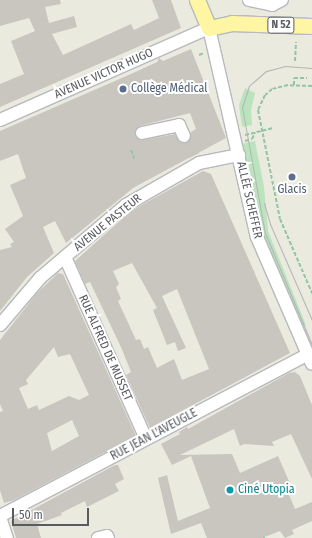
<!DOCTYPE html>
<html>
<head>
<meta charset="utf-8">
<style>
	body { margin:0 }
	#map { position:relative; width:312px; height:538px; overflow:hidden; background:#ebeadf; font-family:"Fira Sans Condensed",sans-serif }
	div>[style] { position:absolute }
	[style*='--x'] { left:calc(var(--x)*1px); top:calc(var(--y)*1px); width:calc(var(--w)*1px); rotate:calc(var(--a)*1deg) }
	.green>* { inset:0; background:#bbe3be }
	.building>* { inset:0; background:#c8c6be }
	.minor-tunnel>* { height:12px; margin-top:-6px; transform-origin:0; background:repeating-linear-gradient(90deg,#c6c6bf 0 12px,transparent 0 18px) }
	.path>* { height:2px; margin-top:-1px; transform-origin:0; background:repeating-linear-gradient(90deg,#94c4a6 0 4px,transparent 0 6px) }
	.roads { filter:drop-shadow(1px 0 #b7b9be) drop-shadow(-1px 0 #b7b9be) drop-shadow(0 1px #b7b9be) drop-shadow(0 -1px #b7b9be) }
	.minor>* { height:12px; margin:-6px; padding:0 6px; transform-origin:6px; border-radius:6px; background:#fff }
	.major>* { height:15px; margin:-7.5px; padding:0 7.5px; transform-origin:7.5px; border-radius:7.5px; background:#fef6a2 }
	.tram>* { height:1px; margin:-0.5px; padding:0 0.5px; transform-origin:0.5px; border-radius:0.5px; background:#b3b4b4 }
	.dots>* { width:11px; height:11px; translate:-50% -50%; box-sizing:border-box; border:2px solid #fff; border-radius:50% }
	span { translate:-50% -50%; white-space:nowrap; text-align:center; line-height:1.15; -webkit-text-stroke:4px #fff; paint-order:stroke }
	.shield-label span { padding:1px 3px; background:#fff; border:1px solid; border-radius:3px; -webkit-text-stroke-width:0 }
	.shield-label { font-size:11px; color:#585b60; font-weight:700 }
	.street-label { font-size:12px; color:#585b60 }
	.service-label { font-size:12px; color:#4e5e75 }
	.left { translate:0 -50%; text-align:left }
	.culture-label { font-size:12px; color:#0d838f }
	.scale { position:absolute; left:12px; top:508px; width:77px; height:18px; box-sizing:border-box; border:2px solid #585b60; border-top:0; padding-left:5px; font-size:12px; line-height:14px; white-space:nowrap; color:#585b60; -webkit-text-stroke:3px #fff; paint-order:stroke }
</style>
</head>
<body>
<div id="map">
	<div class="green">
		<div style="clip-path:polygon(245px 88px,255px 93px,251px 110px,252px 125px,242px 127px,239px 105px)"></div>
		<div style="clip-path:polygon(255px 141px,264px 187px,268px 231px,306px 325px,301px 327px,262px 234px,241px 144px)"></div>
	</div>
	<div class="building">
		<div style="clip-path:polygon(0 0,60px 0,61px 4px,45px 7px,49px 23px,74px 16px,77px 27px,52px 34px,63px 55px,131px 24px,134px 30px,159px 18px,152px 0,171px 0,181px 28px,0 107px,0 84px,24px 74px,11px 41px,35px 31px,29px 18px,0 26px)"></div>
		<div style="clip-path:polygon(evenodd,191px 49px,226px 138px,133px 188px,66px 243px,55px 221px,43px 227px,54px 253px,27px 277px,0 311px,0 250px,12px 247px,10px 244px,14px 242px,5px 229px,23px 216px,10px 185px,26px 178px,18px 154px,0 161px,0 131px,131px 74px,157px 62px,159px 58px,163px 61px,191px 49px,190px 113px,196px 129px,191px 132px,191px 137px,187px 143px,179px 142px,175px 134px,143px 140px,135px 135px,135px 130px,140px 126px,190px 113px)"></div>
		<div style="clip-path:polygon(evenodd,203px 171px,211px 174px,290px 353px,150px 428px,126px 375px,131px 372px,121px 347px,90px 282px,85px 284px,75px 261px,131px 211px,203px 171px,132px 263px,157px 308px,153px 310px,167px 345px,175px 342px,178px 351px,186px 348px,162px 296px,177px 289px,209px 369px,182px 380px,174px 359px,157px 368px,148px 347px,144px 349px,140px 339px,136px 340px,118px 301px,121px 299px,116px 287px,119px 284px,113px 271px,132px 263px)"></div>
		<div style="clip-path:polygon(evenodd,58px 273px,63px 274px,136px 436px,14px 500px,4px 503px,0 490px,0 412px,3px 411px,0 404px,0 340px,37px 293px,58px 273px,54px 347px,58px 357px,70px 354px,89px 395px,79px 400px,69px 396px,39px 410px,37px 405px,28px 409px,19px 388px,28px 384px,26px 380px,54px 347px,58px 273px,72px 420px,79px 436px,52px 451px,47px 433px,72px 420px)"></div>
		<div style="clip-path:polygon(295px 372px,300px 376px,312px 405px,312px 479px,291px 434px,272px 442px,274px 446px,244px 444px,240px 446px,234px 429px,180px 455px,232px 454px,240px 473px,278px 456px,292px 488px,287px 490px,295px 509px,312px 502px,312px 521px,292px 530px,294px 534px,285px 538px,280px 531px,262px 538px,207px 538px,201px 523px,171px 534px,158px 478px,167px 475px,178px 521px,210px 508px,191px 456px,172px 465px,161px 444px,180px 434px,179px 432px,187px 427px,188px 429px,289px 373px)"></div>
		<div style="clip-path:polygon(115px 465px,118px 465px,124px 479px,115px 484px,119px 491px,87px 507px,85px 501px,61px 513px,62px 515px,37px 524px,41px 538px,16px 538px,11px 521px)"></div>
	</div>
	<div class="minor-tunnel">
		<div style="--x:184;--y:136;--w:22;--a:63"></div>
	</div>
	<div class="path">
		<div style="--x:199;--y:55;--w:5;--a:-22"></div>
		<div style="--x:295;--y:61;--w:19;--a:-87"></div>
		<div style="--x:294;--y:85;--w:7;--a:-90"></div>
		<div style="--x:294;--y:78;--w:13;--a:0"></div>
		<div style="--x:312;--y:86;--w:24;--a:-178"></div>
		<div style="--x:288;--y:85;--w:16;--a:166"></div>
		<div style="--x:272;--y:89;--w:9;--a:139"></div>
		<div style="--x:265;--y:95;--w:17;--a:115"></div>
		<div style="--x:258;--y:110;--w:111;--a:78.6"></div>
		<div style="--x:280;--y:219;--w:81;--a:66.6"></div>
		<div style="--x:245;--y:135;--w:29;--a:-14"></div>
		<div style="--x:245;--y:141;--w:7;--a:-16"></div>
		<div style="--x:252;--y:139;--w:7;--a:-63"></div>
		<div style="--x:131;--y:150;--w:9;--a:69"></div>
		<div style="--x:264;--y:537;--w:1;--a:90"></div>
	</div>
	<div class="roads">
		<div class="minor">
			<div style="--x:249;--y:0;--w:24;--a:12"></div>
			<div style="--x:272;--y:5;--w:11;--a:-27"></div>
			<div style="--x:0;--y:120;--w:228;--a:-23.8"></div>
			<div style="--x:209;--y:28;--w:214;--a:77.1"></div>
			<div style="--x:257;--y:237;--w:138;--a:66.6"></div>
			<div style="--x:142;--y:133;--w:38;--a:-12"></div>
			<div style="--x:179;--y:125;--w:12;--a:66"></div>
			<div style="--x:65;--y:257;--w:199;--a:66"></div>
			<div style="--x:0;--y:325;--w:62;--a:-49.6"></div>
			<div style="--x:40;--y:278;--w:113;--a:-40.3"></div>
			<div style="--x:126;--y:205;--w:84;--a:-29.9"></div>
			<div style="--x:199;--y:163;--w:41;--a:-11.3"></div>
			<div style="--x:0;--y:516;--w:348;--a:-27.7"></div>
			<div style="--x:0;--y:517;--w:22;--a:72"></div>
			<div style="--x:98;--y:538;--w:9;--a:-13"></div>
			<div style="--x:107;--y:536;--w:2;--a:63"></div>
		</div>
		<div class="major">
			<div style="--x:197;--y:0;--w:30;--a:67"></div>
			<div style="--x:209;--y:28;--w:24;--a:-12"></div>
			<div style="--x:232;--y:23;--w:80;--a:2.1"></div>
		</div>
	</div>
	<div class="tram">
		<div style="--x:312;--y:68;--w:27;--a:-176"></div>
		<div style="--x:285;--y:66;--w:20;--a:165"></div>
		<div style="--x:266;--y:71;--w:23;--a:139"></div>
		<div style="--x:249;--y:86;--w:22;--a:108"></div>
		<div style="--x:242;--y:107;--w:128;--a:79.7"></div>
		<div style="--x:265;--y:233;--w:121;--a:67.2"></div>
		<div style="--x:264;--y:203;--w:22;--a:74"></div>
		<div style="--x:270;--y:224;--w:105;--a:66.4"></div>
	</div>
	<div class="dots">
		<div style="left:123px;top:89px;background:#5c6f8a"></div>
		<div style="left:292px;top:177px;background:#5c6f8a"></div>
		<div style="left:230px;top:490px;background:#0f9aa8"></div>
	</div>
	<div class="shield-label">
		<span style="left:281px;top:25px">N 52</span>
	</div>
	<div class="street-label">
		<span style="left:104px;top:74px;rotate:-24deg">AVENUE VICTOR HUGO</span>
		<span style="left:249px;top:200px;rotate:77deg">ALLÉE SCHEFFER</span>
		<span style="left:108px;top:223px;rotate:-39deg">AVENUE PASTEUR</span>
		<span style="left:105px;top:348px;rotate:66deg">RUE ALFRED DE MUSSET</span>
		<span style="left:154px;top:435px;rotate:-28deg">RUE JEAN L'AVEUGLE</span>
	</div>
	<div class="service-label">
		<span class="left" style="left:131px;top:89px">Collège Médical</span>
		<span style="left:292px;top:190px">Glacis</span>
	</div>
	<div class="culture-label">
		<span class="left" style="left:238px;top:490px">Ciné Utopia</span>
	</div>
	<div class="scale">50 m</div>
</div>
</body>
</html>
